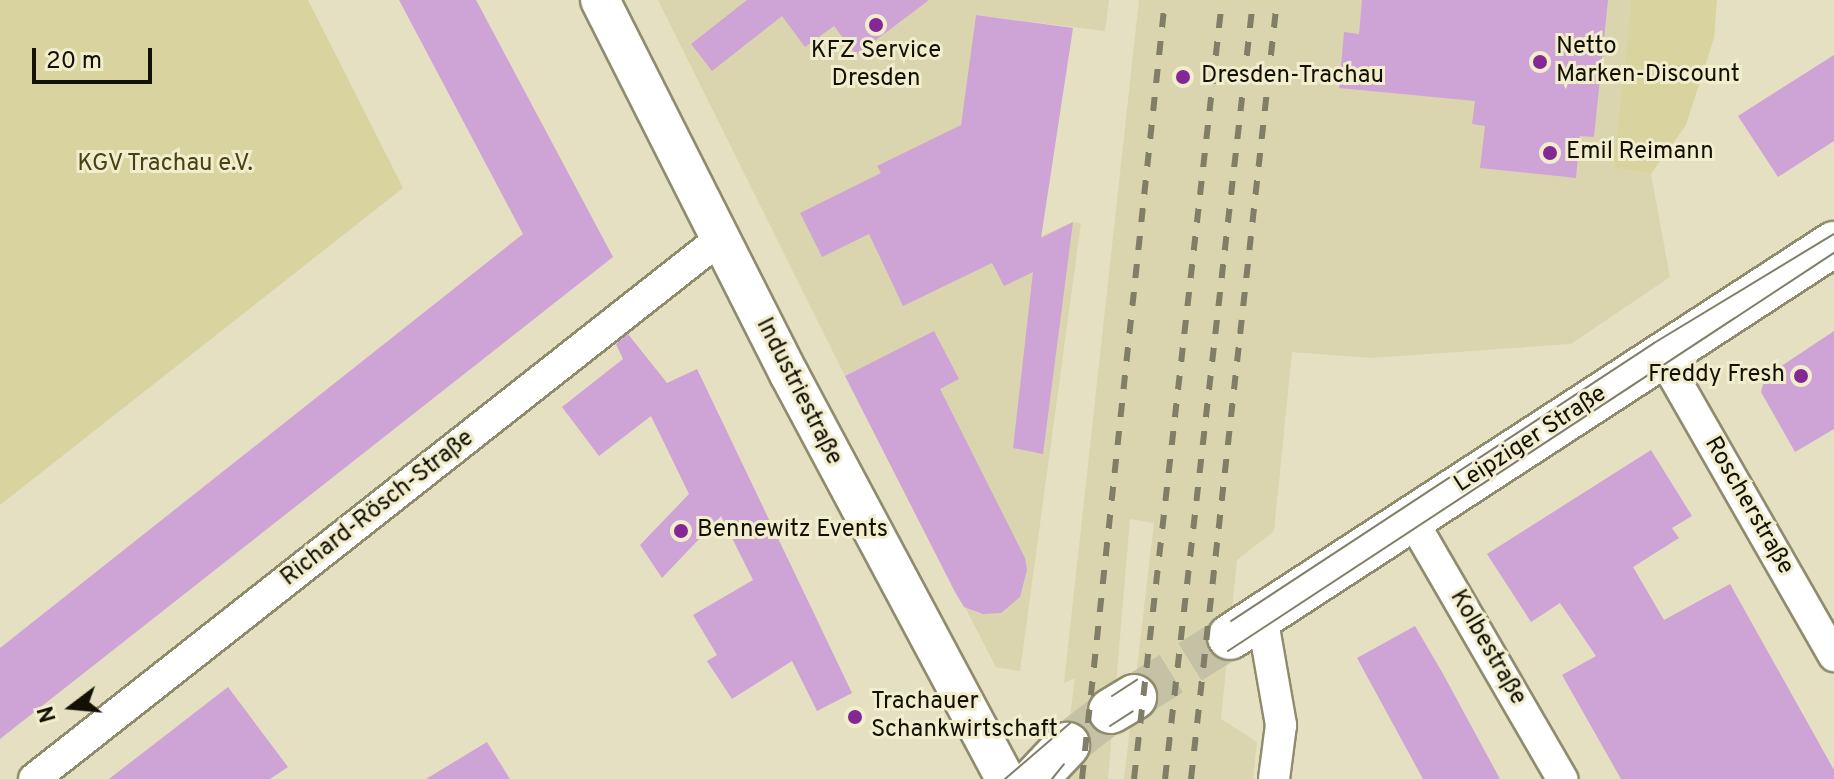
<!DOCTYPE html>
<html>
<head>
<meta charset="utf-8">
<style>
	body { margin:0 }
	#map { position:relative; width:1834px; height:779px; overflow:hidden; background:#e4e0c1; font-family:Overpass,sans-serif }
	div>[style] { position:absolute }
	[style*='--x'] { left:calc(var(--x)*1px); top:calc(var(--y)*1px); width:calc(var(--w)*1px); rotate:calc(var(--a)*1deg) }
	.built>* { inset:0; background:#dad5ae }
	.green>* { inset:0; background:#d9d3a0 }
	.building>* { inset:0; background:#cea4d6 }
	.secondary-tunnel>* { height:44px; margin-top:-22px; transform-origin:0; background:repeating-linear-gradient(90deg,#c5c1a5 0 44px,transparent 0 66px) }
	.roads { filter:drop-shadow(2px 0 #8f8c6e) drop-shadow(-2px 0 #8f8c6e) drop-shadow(0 2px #8f8c6e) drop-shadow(0 -2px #8f8c6e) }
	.minor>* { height:30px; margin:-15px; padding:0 15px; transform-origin:15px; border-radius:15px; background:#fff }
	.tertiary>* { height:38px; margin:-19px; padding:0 19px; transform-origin:19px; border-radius:19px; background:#fff }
	.secondary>* { height:44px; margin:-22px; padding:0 22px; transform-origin:22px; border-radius:22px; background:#fff }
	.tram>* { height:2px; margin:-1px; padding:0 1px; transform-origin:1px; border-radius:1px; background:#817e68 }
	.rail>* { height:6px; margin-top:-3px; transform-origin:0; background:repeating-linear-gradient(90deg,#817e68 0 14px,transparent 0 28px) }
	.dots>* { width:22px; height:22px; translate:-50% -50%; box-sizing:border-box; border:4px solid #f1edcd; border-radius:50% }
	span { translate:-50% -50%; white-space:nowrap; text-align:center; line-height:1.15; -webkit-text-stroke:6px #f1edcd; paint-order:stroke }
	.poi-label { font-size:24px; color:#131106 }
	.left { translate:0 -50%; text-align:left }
	.right { translate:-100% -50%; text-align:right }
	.park-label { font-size:24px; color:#484210 }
	.street-label { font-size:24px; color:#131106 }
	.north { position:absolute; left:32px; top:667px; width:80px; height:80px; -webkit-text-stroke:6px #f1edcd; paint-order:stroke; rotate:254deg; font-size:22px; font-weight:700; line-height:32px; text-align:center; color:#131106 }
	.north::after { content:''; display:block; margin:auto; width:28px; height:36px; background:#131106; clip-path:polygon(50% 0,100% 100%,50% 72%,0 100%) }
	.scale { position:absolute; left:32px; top:48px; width:120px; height:36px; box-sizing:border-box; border:4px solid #131106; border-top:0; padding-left:10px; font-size:24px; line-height:28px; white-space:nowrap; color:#131106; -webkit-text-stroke:6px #f1edcd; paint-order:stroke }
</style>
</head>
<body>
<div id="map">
	<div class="built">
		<div style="clip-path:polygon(658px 0,1109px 0,1105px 31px,976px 15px,958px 152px,986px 260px,1073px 222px,1081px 223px,1020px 671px,996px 667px,887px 458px,927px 396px,934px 332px,845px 376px)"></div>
		<div style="clip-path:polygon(1139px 0,1631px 0,1613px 168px,1651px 174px,1670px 277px,1571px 344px,1371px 358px,1292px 352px,1274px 531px,1237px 560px,1221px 719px,1257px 742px,1253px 779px,1124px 779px,1154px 523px,1130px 519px,1108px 779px,1062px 779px,1075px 678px,1064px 683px)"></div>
	</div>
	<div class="green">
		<div style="clip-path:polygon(0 0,308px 0,403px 188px,0 505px)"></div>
		<div style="clip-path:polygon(1631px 0,1717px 0,1714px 38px,1686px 125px,1651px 174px,1613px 168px)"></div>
	</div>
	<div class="building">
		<div style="clip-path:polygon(399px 0,476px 0,613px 257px,0 739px,0 648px,523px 234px)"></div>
		<div style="clip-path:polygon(747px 0,929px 0,856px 55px,834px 26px,805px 47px,782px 16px,712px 71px,691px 44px)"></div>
		<div style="clip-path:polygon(1362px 0,1608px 0,1594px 137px,1580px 136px,1576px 178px,1480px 168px,1485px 126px,1472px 124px,1475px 101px,1339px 88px,1344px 32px,1359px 34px)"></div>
		<div style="clip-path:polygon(976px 15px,1073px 28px,1041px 238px,1073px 222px,1043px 454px,1013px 448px,1033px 272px,1004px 286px,992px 263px,903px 306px,869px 234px,822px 257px,800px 213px,881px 173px,877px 166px,961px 125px)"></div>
		<div style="clip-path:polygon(1834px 55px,1834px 141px,1778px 177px,1738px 116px)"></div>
		<div style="clip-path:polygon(934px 331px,959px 379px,940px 389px,1025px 558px,1027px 570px,1020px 597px,1001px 613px,983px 614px,964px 607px,955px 592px,845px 376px)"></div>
		<div style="clip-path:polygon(1834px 331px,1834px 429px,1795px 452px,1761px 392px,1765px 377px)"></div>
		<div style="clip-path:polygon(628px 334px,667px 383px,697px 369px,852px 693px,817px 711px,792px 661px,732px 699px,707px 661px,717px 655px,693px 615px,753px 580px,721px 516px,662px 578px,640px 545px,689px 494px,651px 416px,599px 456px,562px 407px,623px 359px,616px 344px)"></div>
		<div style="clip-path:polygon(1651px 450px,1692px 516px,1672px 528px,1679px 538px,1633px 567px,1664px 620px,1730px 584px,1834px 770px,1834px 779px,1621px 779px,1562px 675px,1596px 656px,1560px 603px,1531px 622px,1487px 554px)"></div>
		<div style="clip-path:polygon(1415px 626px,1442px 672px,1500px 779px,1423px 779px,1357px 658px)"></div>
		<div style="clip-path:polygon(228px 687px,288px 767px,270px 779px,109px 779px)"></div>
		<div style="clip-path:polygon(487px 742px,510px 779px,426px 779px)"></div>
	</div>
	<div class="secondary-tunnel">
		<div style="--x:1134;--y:697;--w:113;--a:-32"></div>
		<div style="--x:1067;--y:745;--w:56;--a:-37.7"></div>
	</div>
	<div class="roads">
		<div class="minor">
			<div style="--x:1662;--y:356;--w:346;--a:60.2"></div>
			<div style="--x:1411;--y:518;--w:302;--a:59.9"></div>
			<div style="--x:1262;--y:616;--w:111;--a:80.1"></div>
			<div style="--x:1281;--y:725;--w:54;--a:97.4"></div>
			<div style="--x:34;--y:779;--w:873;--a:-38.21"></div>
		</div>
		<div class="tertiary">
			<div style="--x:600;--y:0;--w:419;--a:63.2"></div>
			<div style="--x:789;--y:374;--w:459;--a:61.9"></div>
		</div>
		<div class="secondary">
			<div style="--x:1230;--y:637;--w:721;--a:-33.05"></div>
			<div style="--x:1111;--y:711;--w:27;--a:-31"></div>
			<div style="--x:1035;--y:779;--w:47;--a:-46.7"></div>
		</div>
	</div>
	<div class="tram">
		<div style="--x:1231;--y:621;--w:506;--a:-33.31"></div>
		<div style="--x:1654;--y:343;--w:210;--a:-31.2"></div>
		<div style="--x:1228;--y:651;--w:725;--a:-33.3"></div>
		<div style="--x:1112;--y:696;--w:30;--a:-33"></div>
		<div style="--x:1110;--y:726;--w:27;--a:-33"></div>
		<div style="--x:1005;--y:779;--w:86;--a:-40.7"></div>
		<div style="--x:1052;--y:779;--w:19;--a:-51"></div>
	</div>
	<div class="rail">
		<div style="--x:1082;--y:779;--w:783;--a:-83.92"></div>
		<div style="--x:1134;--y:779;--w:784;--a:-83.55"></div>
		<div style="--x:1165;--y:779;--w:784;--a:-83.55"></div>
		<div style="--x:1191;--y:779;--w:784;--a:-83.7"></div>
	</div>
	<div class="dots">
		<div style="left:876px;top:25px;background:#832894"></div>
		<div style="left:1540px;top:62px;background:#832894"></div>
		<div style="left:1183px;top:77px;background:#832894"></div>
		<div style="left:1550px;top:153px;background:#832894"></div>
		<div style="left:1801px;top:376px;background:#832894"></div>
		<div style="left:681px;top:531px;background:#832894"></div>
		<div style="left:855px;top:717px;background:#832894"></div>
	</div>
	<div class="poi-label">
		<span class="left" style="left:1556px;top:62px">Netto<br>Marken-Discount</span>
		<span style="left:876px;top:66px">KFZ Service<br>Dresden</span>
		<span class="left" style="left:1201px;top:77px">Dresden-Trachau</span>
		<span class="left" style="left:1566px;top:153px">Emil Reimann</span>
		<span class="right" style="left:1785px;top:376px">Freddy Fresh</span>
		<span class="left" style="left:697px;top:531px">Bennewitz Events</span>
		<span class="left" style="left:871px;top:717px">Trachauer<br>Schankwirtschaft</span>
	</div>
	<div class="park-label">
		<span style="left:165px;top:165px">KGV Trachau e.V.</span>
	</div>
	<div class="street-label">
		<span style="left:798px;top:392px;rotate:63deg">Industriestraße</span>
		<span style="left:1531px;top:440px;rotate:-33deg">Leipziger Straße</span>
		<span style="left:1748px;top:506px;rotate:60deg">Roscherstraße</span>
		<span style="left:378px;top:509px;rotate:-38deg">Richard-Rösch-Straße</span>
		<span style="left:1487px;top:648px;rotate:60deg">Kolbestraße</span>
	</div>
	<div class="north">N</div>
	<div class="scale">20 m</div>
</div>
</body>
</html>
